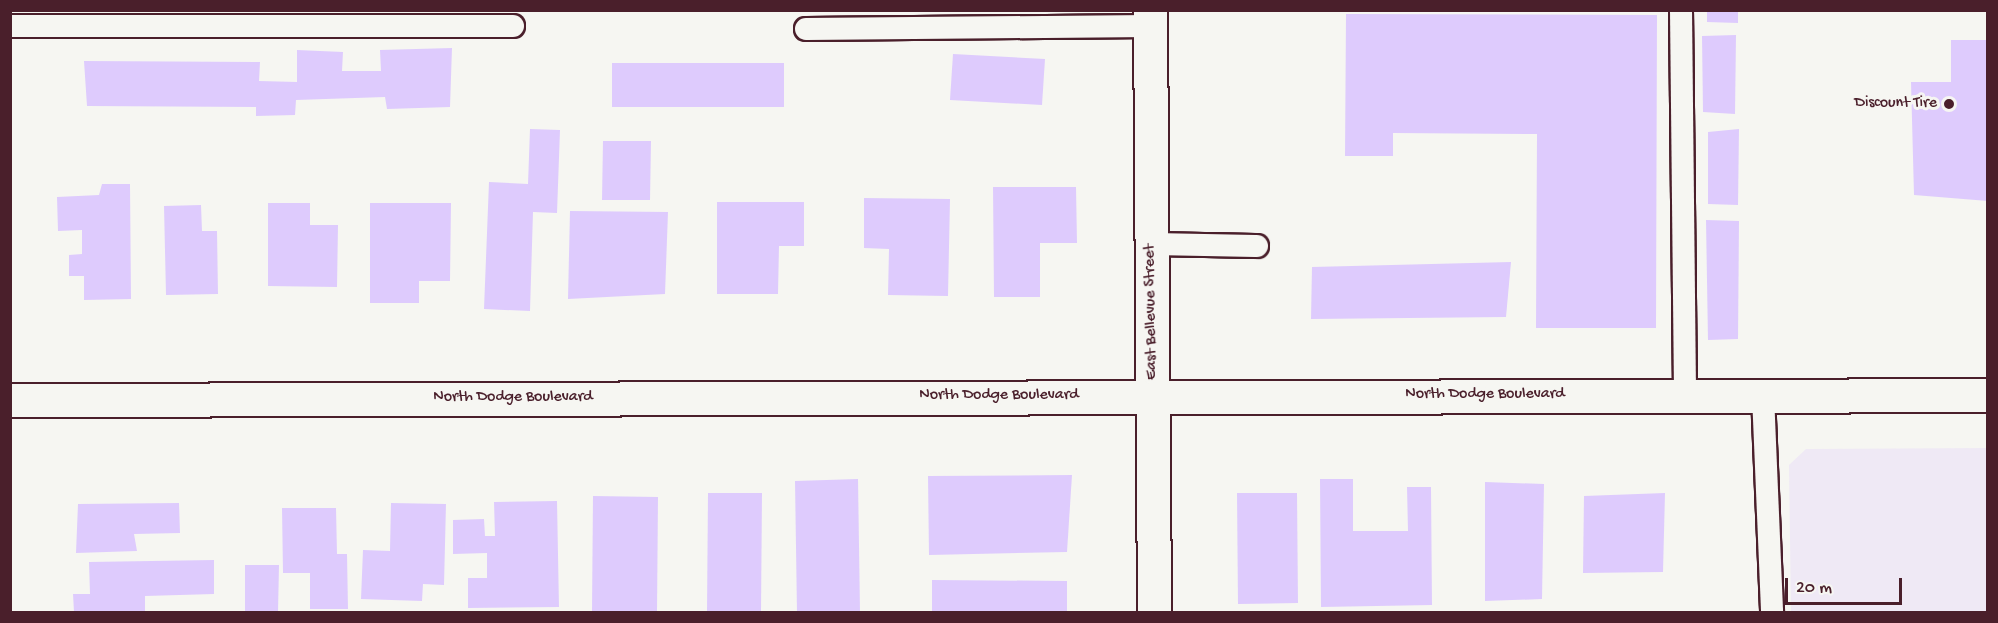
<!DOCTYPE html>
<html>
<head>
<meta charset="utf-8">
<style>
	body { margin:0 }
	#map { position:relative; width:1998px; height:623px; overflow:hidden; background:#f6f6f2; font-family:"Gochi Hand",sans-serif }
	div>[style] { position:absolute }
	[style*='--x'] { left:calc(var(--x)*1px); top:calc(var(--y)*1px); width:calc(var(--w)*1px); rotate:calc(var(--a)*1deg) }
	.built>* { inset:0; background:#efe9f5 }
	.building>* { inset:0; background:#decbfd }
	.roads { filter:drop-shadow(2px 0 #4a1f2b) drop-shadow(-2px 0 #4a1f2b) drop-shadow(0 2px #4a1f2b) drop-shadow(0 -2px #4a1f2b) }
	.service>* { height:22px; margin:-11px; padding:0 11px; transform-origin:11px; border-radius:11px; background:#f6f6f2 }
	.minor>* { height:33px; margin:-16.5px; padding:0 16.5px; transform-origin:16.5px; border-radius:16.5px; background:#f6f6f2 }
	.dots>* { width:16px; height:16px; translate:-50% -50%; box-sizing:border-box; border:3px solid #f6f6f2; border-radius:50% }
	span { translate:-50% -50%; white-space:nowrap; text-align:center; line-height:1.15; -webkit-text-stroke:6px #f6f6f2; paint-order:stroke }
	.poi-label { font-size:16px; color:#4a1f2b }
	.right { translate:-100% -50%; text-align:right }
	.street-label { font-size:16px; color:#4a1f2b }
	.frame { position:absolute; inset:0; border:12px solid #4a1f2b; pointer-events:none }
	.scale { position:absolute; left:1785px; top:578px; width:117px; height:27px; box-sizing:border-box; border:3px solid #4a1f2b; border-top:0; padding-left:8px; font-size:18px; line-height:21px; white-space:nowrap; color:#4a1f2b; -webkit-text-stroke:4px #f6f6f2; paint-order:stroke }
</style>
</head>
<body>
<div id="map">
	<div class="built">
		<div style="clip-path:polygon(1987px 448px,1987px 612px,1791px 612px,1789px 465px,1806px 449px)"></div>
	</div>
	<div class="building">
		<div style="clip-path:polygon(1707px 10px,1738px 10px,1738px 23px,1707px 22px)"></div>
		<div style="clip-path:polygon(1346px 14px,1657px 15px,1656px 328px,1536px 328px,1537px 134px,1393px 133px,1393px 156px,1345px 156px)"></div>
		<div style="clip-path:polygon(1736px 35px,1735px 114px,1703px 112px,1702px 36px)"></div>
		<div style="clip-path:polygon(1951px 40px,1988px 40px,1988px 201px,1914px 195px,1911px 82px,1951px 82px)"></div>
		<div style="clip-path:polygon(452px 48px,450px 107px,387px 109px,385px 97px,296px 100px,295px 115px,256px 116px,256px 107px,87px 106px,84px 61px,260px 62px,259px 81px,297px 82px,297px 50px,343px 52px,342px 71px,381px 71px,380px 50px)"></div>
		<div style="clip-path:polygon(953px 54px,1045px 59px,1042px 105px,950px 100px)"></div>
		<div style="clip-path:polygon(612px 63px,784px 63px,784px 107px,612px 107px)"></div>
		<div style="clip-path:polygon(530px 129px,560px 130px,557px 213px,533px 212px,530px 311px,484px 309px,489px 182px,528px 184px)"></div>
		<div style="clip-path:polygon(1739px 129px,1738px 205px,1708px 204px,1708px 132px)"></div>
		<div style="clip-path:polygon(603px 141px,651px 141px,650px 200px,602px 200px)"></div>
		<div style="clip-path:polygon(102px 184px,130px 184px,131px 299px,84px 300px,84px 276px,69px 276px,69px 255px,82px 254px,82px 230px,58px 231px,57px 197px,99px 195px)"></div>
		<div style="clip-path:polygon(993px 187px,1076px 187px,1077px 243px,1040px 243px,1040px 297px,994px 297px)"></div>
		<div style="clip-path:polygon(864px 198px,950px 199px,948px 296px,888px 295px,889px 249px,864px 248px)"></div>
		<div style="clip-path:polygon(717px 202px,804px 202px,804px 246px,779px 246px,778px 294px,717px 294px)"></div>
		<div style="clip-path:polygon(268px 203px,310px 203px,310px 225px,338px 225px,337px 287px,268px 286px)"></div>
		<div style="clip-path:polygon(370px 203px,451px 203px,450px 281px,419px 281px,419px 303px,370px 303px)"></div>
		<div style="clip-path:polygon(201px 205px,202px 231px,217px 231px,218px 294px,166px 295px,164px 206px)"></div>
		<div style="clip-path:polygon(570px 211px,668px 212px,665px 294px,568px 299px)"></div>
		<div style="clip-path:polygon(1706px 220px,1739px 221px,1738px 339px,1708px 340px)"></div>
		<div style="clip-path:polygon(1511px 262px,1506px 317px,1311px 319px,1312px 267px)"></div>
		<div style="clip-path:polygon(1072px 475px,1067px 552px,929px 555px,928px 476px)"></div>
		<div style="clip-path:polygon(858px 479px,860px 612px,797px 612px,795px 481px)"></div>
		<div style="clip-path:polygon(1320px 479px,1353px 479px,1353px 531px,1408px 531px,1407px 487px,1431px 487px,1432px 605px,1321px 607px)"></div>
		<div style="clip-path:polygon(1485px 482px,1544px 484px,1542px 599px,1485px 601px)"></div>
		<div style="clip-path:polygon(708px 493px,762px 493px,761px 612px,707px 612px)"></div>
		<div style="clip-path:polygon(1237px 493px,1297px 493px,1298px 603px,1238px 604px)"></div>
		<div style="clip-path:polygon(1665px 493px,1663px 572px,1583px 573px,1584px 496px)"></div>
		<div style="clip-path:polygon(593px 496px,658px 497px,657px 612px,592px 612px)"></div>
		<div style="clip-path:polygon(557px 501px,559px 607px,468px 608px,468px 578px,487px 578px,487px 553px,453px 554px,453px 520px,484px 519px,485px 536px,495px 536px,494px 502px)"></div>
		<div style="clip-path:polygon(179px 503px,180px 533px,134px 534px,137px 551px,76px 553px,78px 504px)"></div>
		<div style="clip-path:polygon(391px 503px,446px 504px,444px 585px,423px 584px,422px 601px,361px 599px,363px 550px,390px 551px)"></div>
		<div style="clip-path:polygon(282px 508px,336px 508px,337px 554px,347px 554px,348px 609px,310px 609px,310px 573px,283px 573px)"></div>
		<div style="clip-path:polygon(214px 560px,214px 594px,145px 596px,145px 612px,74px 612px,73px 594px,90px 594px,89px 562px)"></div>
		<div style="clip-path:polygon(245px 565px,279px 565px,278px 612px,245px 612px)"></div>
		<div style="clip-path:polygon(932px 580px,1067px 581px,1067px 612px,932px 612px)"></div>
	</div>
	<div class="roads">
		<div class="service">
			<div style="--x:1681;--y:10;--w:384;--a:89.4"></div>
			<div style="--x:10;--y:26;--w:503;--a:0"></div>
			<div style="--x:806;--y:29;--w:344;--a:-0.5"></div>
			<div style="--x:1152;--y:244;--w:105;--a:1.1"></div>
			<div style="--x:1763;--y:395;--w:217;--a:87.6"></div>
		</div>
		<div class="minor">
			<div style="--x:1150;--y:10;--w:602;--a:89.62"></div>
			<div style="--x:10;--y:400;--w:1978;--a:-0.14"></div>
		</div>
	</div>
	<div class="dots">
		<div style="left:1949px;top:104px;background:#4a1f2b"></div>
	</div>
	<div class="poi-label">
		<span class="right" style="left:1937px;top:104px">Discount Tire</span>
	</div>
	<div class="street-label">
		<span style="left:1152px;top:312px;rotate:-91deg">East Bellevue Street</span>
		<span style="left:1485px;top:395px">North Dodge Boulevard</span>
		<span style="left:999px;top:396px">North Dodge Boulevard</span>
		<span style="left:513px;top:398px">North Dodge Boulevard</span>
	</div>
	<div class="frame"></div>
	<div class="scale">20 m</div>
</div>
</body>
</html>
